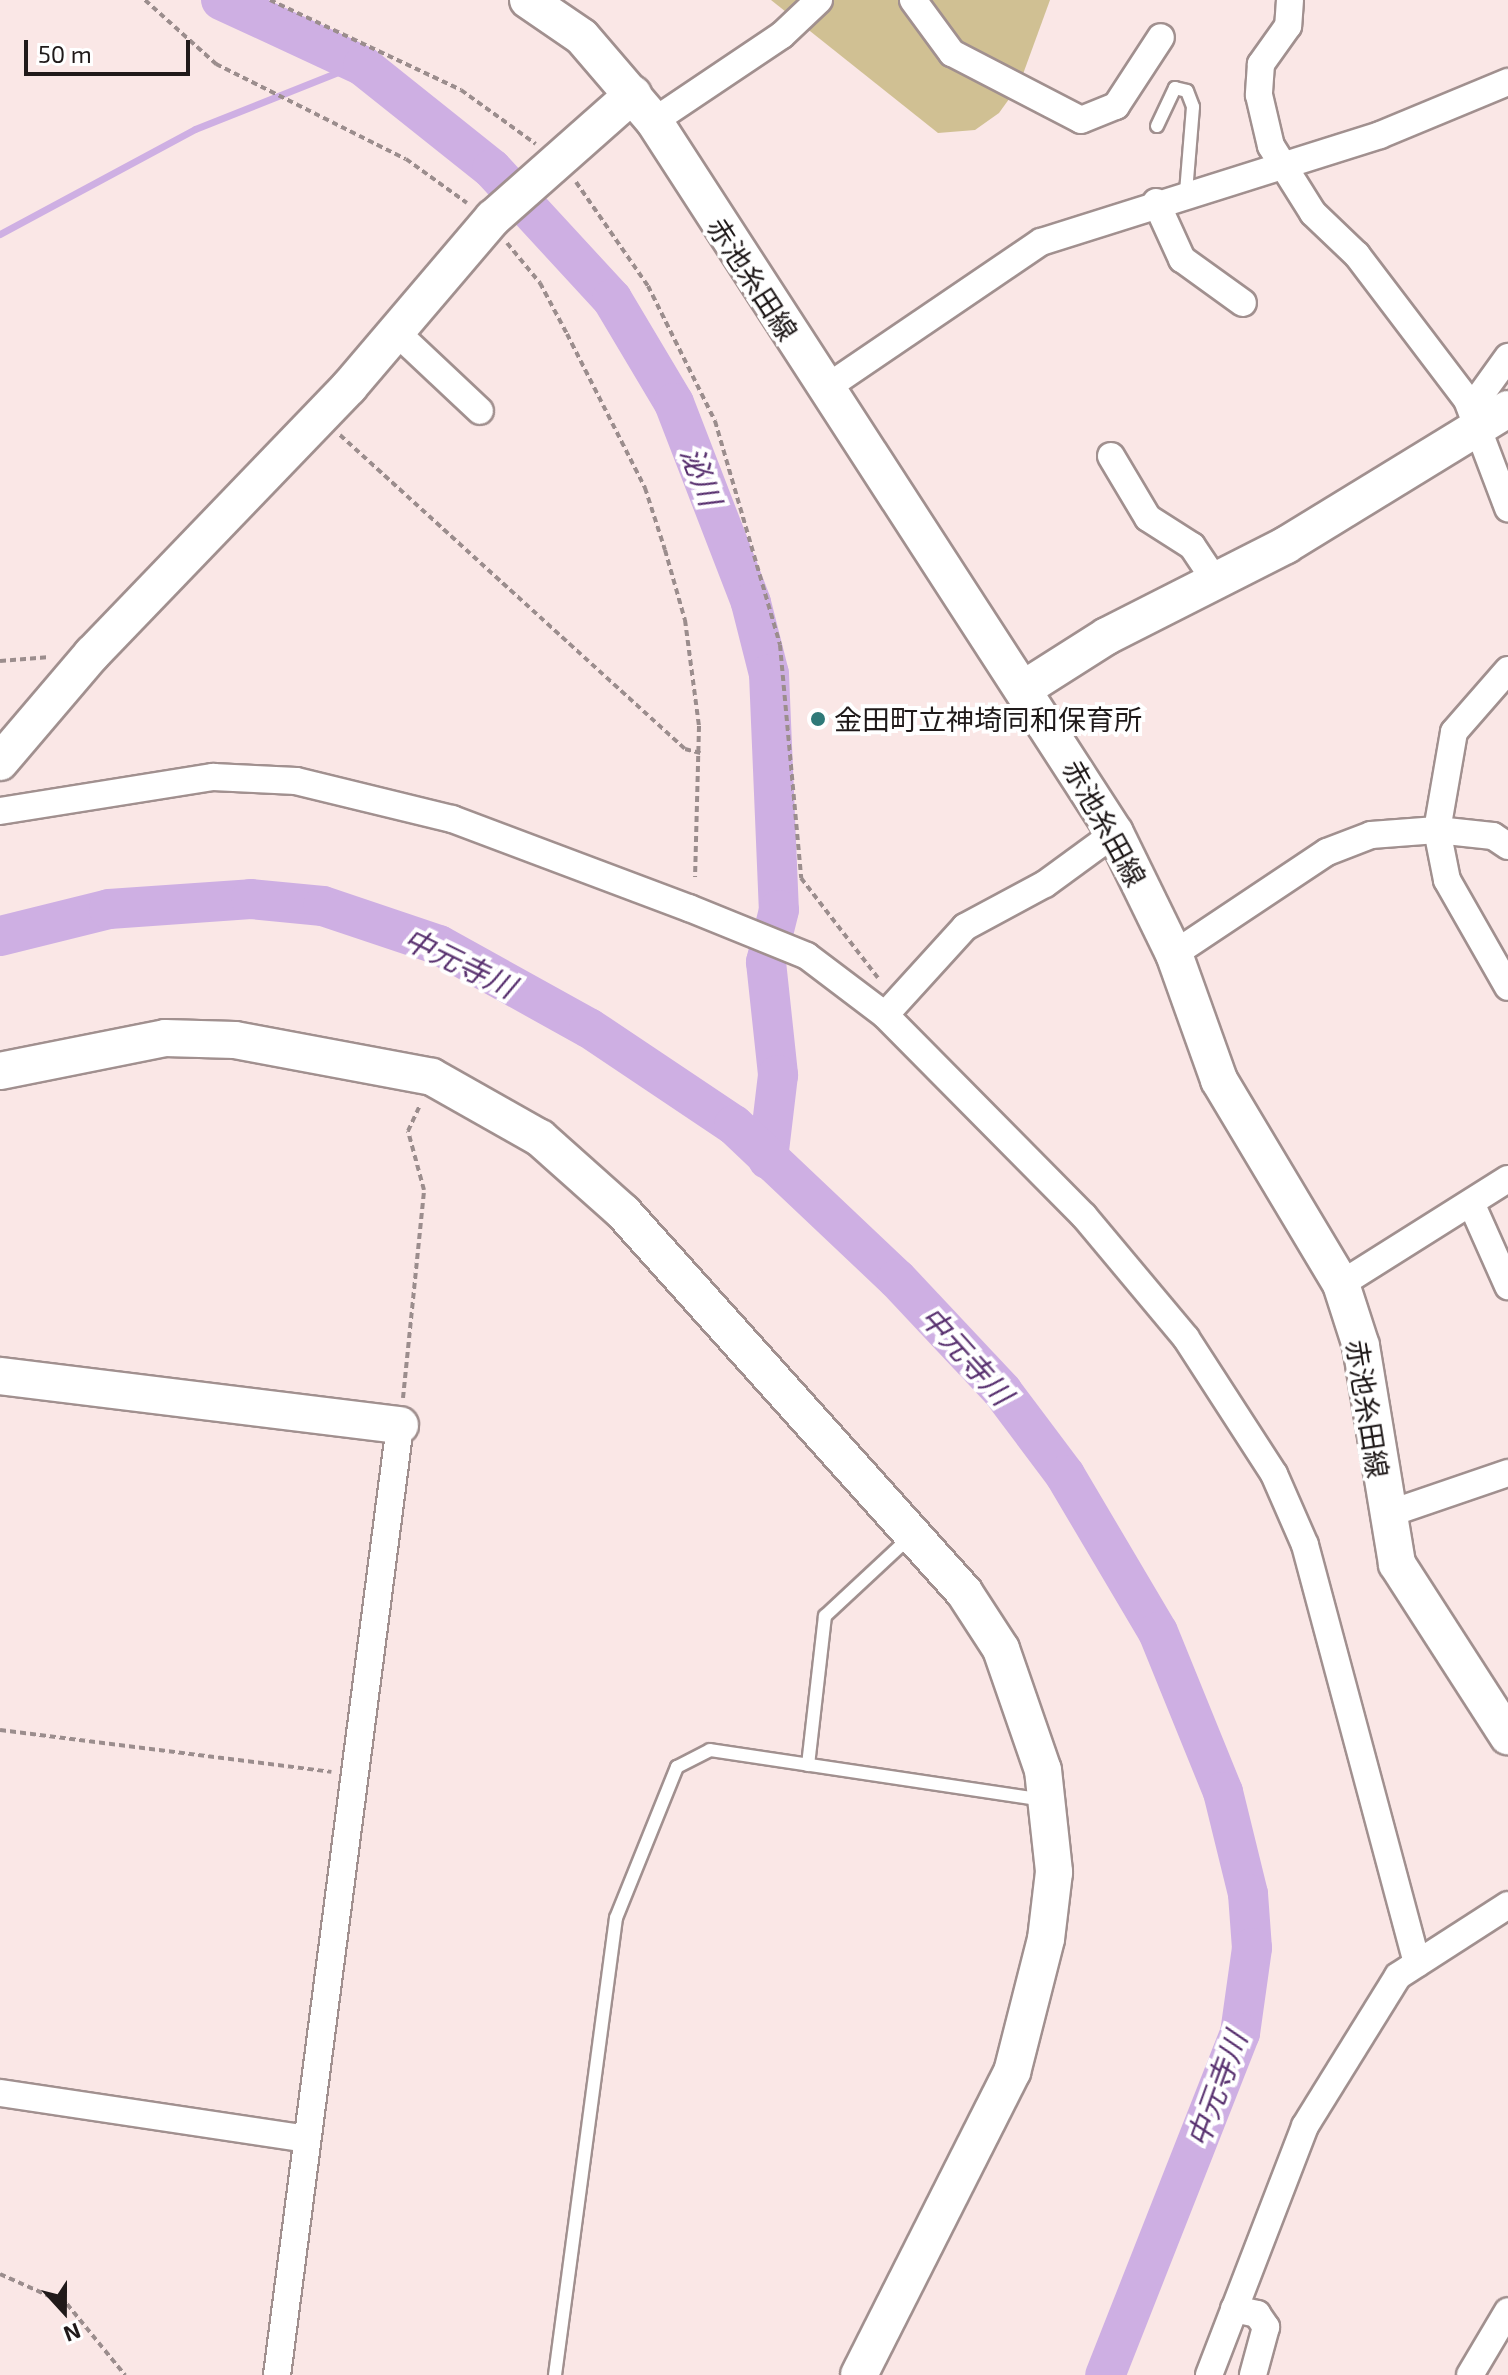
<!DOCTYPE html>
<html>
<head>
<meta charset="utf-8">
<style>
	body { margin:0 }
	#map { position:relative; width:1508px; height:2375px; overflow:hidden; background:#fae7e6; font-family:"Exo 2","Noto Sans JP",sans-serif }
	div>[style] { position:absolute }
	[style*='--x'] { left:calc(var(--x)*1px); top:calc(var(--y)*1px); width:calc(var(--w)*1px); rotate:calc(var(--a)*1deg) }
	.green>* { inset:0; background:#d0c093 }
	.stream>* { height:7px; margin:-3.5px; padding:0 3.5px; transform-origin:3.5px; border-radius:3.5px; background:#ceafe3 }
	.river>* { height:40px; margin:-20px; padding:0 20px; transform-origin:20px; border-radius:20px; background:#ceafe3 }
	.path>* { height:4px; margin-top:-2px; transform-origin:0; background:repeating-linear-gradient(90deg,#9b8d8d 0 6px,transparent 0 10px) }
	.roads { filter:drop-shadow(2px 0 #a1908f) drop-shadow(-2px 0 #a1908f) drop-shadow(0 2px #a1908f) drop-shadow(0 -2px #a1908f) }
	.lane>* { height:12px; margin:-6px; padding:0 6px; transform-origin:6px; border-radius:6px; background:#fff }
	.street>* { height:26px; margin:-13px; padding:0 13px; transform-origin:13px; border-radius:13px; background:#fff }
	.secondary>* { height:36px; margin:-18px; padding:0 18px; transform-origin:18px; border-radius:18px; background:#fff }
	.dots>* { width:22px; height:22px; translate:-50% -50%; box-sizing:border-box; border:4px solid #fff; border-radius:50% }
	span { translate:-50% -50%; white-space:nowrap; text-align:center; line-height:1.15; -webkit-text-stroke:8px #fff; paint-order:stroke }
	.street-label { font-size:28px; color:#201a1a }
	.poi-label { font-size:28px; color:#201a1a }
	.left { translate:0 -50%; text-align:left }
	.water-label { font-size:30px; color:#572f6e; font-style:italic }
	.north { position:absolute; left:24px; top:2271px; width:80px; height:80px; -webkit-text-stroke:6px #fff; paint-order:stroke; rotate:159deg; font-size:22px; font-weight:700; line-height:32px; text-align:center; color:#201a1a }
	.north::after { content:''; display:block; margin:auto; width:28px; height:36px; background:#201a1a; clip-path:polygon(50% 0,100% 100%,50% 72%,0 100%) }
	.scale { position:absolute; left:24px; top:40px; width:166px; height:36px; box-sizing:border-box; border:4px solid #201a1a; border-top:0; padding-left:10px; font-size:24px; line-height:28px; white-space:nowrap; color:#201a1a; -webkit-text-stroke:6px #fff; paint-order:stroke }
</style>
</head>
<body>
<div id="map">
	<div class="green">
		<div style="clip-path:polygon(771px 0,1050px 0,1019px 85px,999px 113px,975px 130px,938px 133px)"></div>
	</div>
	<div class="stream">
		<div style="--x:0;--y:234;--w:221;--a:-28.3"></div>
		<div style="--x:195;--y:129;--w:173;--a:-21.7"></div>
	</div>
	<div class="river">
		<div style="--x:221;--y:0;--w:157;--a:24.9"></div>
		<div style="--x:363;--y:66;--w:165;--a:38.6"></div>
		<div style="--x:492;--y:169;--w:177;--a:47.3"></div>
		<div style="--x:612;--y:299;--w:121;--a:59.2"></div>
		<div style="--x:674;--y:403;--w:214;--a:68.9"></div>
		<div style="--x:751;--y:603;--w:73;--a:75.8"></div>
		<div style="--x:769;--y:674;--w:236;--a:87.6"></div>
		<div style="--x:779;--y:910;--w:54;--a:104"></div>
		<div style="--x:766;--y:962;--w:114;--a:83.9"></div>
		<div style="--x:778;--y:1075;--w:85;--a:96.8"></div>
		<div style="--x:0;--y:936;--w:112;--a:-13.9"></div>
		<div style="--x:109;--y:909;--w:142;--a:-4"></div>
		<div style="--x:251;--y:899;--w:72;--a:5.6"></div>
		<div style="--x:323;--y:906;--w:122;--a:18.6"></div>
		<div style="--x:439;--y:945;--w:171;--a:29"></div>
		<div style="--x:589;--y:1028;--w:174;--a:33.8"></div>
		<div style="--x:734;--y:1125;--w:224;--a:43.4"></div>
		<div style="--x:897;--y:1279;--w:154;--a:46.8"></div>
		<div style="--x:1002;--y:1391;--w:105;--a:53.1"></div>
		<div style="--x:1065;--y:1475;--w:182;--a:59.4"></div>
		<div style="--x:1158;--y:1632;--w:173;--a:67.9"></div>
		<div style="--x:1223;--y:1792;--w:105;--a:76.2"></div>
		<div style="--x:1248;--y:1894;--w:54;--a:85.8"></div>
		<div style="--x:1252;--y:1948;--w:86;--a:98"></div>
		<div style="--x:1240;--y:2033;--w:368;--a:111.5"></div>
	</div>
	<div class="path">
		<div style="--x:145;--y:0;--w:96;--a:42"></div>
		<div style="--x:216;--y:64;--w:212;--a:26.6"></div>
		<div style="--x:406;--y:159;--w:75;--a:35.8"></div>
		<div style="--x:270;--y:0;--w:211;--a:25.2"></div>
		<div style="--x:461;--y:90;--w:92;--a:35.8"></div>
		<div style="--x:576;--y:182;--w:126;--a:55.3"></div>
		<div style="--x:648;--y:286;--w:151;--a:63.6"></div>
		<div style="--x:715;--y:421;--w:233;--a:73.8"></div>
		<div style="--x:780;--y:645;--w:234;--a:84.8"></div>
		<div style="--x:801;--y:878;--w:126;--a:52.4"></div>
		<div style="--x:507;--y:243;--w:52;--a:50.5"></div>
		<div style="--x:540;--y:283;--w:58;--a:62.1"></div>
		<div style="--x:567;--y:334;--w:173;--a:63.1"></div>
		<div style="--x:645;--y:488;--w:65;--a:72.1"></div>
		<div style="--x:665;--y:550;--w:73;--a:74.1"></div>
		<div style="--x:685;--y:620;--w:107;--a:82.5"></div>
		<div style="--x:699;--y:726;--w:151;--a:91.5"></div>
		<div style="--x:340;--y:435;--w:466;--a:42.3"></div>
		<div style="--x:685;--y:749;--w:16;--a:15"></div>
		<div style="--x:0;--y:661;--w:50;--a:-4.6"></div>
		<div style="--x:403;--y:1398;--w:209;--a:-84.2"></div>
		<div style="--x:424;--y:1190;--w:61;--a:-105.2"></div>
		<div style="--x:408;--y:1131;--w:29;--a:-65"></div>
		<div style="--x:0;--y:1730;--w:334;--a:7.2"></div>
		<div style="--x:0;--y:2274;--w:73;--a:24.1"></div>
		<div style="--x:67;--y:2304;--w:92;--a:50.8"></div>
	</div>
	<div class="roads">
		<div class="lane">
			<div style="--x:1157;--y:126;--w:42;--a:-64.7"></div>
			<div style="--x:1175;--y:88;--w:12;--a:14"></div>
			<div style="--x:1187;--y:91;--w:17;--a:69"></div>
			<div style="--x:1193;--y:107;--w:86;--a:94.7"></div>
			<div style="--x:808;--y:1765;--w:150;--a:-83.5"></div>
			<div style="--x:825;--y:1616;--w:116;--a:-42.9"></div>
			<div style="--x:555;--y:2375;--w:461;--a:-82.4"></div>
			<div style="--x:616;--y:1918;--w:163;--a:-68"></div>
			<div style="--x:677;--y:1767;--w:37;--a:-27"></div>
			<div style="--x:710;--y:1750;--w:337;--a:8.5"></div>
		</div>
		<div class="street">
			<div style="--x:913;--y:0;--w:66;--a:53.7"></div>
			<div style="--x:952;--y:53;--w:145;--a:27.4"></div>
			<div style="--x:1081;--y:120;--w:38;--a:-22"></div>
			<div style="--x:1116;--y:106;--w:82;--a:-56.9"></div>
			<div style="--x:1290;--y:0;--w:26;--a:94"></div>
			<div style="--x:1288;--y:26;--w:47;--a:125.4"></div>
			<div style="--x:1261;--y:64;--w:31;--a:94"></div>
			<div style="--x:1259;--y:95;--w:52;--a:76.8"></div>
			<div style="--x:1271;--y:146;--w:79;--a:57.9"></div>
			<div style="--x:1313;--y:213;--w:61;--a:43.7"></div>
			<div style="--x:1357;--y:255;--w:182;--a:52.8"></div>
			<div style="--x:1467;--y:400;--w:116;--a:69.2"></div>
			<div style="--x:654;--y:121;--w:154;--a:-33.9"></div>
			<div style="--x:782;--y:35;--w:51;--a:-43.4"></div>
			<div style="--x:1156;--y:202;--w:63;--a:65.5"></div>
			<div style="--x:1182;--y:259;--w:75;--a:35.8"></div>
			<div style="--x:396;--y:332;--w:115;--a:43.2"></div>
			<div style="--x:826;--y:388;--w:260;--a:-34.2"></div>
			<div style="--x:1041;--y:242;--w:355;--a:-17.5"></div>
			<div style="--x:1380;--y:135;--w:139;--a:-22.5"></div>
			<div style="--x:1472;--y:407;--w:62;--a:-54.2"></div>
			<div style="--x:1111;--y:456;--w:72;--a:59.2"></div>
			<div style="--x:1148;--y:518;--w:52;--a:32.5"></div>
			<div style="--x:1192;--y:546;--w:43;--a:56.3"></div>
			<div style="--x:1508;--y:670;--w:82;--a:131.1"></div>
			<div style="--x:1454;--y:732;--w:99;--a:99.8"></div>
			<div style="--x:1437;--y:830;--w:51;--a:78.7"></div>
			<div style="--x:1447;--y:880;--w:123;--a:60.3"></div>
			<div style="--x:0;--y:811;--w:216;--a:-9.1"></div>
			<div style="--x:213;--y:777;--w:83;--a:2.8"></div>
			<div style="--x:296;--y:781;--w:161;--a:13.7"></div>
			<div style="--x:452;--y:819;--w:253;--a:20.6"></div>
			<div style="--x:689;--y:908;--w:127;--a:22.1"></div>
			<div style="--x:807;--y:956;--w:98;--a:37.1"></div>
			<div style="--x:885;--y:1015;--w:283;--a:45.3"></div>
			<div style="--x:1084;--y:1216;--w:159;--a:50.1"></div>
			<div style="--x:1186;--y:1338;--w:162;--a:57.1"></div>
			<div style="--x:1274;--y:1474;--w:77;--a:66.4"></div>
			<div style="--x:1305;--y:1545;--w:433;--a:75"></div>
			<div style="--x:1174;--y:954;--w:184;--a:-33.7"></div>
			<div style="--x:1327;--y:852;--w:47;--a:-21.1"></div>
			<div style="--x:1371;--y:835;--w:66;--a:-4.3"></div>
			<div style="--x:1437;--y:830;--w:56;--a:6.1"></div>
			<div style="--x:1493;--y:836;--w:18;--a:34"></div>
			<div style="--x:885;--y:1015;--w:119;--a:-47.7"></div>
			<div style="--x:965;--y:927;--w:91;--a:-28.3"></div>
			<div style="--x:1045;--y:884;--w:87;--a:-36.1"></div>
			<div style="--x:1472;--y:1205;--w:89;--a:66"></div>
			<div style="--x:1341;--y:1284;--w:197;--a:-32.2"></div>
			<div style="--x:1385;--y:1515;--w:130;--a:-18.9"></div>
			<div style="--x:0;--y:2093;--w:309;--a:8.5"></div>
			<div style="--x:1234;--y:2309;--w:24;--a:12"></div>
			<div style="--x:1257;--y:2314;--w:16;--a:55"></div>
			<div style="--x:1266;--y:2327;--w:50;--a:105.2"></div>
			<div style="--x:277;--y:2375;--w:958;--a:-82.62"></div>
			<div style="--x:1209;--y:2375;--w:267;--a:-68.9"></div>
			<div style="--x:1305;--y:2126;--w:176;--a:-58.2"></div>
			<div style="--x:1398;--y:1976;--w:131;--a:-32.8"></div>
			<div style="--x:1470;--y:2375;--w:74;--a:-59.3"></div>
		</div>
		<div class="secondary">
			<div style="--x:528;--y:0;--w:65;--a:34.4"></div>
			<div style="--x:582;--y:37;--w:111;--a:49.4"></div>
			<div style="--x:654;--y:121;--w:848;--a:57.08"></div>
			<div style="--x:1115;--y:833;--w:135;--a:64"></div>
			<div style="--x:1174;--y:954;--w:134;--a:70.3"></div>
			<div style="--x:1219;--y:1080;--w:238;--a:59.1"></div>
			<div style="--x:1341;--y:1284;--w:65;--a:72.1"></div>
			<div style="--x:1361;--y:1346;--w:221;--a:80.6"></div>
			<div style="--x:1397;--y:1564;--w:205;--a:57.2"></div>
			<div style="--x:1025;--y:688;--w:97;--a:-32.4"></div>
			<div style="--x:1107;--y:636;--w:201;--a:-26.9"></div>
			<div style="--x:1286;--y:545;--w:260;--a:-31.5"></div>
			<div style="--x:0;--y:762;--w:142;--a:-49.6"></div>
			<div style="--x:92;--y:654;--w:371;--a:-46.1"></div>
			<div style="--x:349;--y:387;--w:222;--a:-49.6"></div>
			<div style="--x:493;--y:218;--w:187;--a:-41.5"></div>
			<div style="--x:0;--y:1071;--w:168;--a:-11.3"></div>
			<div style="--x:165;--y:1038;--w:70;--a:1.6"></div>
			<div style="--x:235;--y:1040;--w:200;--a:10.6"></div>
			<div style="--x:432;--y:1077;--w:124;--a:29.5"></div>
			<div style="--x:540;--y:1138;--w:111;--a:41.7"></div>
			<div style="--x:623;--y:1212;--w:511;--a:48.1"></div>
			<div style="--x:964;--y:1592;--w:68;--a:57"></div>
			<div style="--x:1001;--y:1649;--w:128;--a:70.9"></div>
			<div style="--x:1043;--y:1770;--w:103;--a:83.8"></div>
			<div style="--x:1054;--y:1872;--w:67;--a:96.8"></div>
			<div style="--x:1046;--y:1939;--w:137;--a:104.3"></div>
			<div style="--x:1012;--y:2072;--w:339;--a:116.8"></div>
			<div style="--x:0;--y:1376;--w:403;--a:7"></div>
		</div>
	</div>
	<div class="dots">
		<div style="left:818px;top:719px;background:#2f7978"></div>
	</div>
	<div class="street-label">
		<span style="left:753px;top:279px;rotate:57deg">赤池糸田線</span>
		<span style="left:1105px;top:823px;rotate:61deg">赤池糸田線</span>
		<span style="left:1368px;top:1409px;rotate:81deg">赤池糸田線</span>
	</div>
	<div class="poi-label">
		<span class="left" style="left:834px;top:719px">金田町立神埼同和保育所</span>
	</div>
	<div class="water-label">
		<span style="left:702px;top:476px;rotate:69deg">泌川</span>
		<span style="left:460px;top:962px;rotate:26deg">中元寺川</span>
		<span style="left:967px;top:1355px;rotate:48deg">中元寺川</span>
		<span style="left:1216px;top:2089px;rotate:-70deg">中元寺川</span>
	</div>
	<div class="north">N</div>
	<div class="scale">50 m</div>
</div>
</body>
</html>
